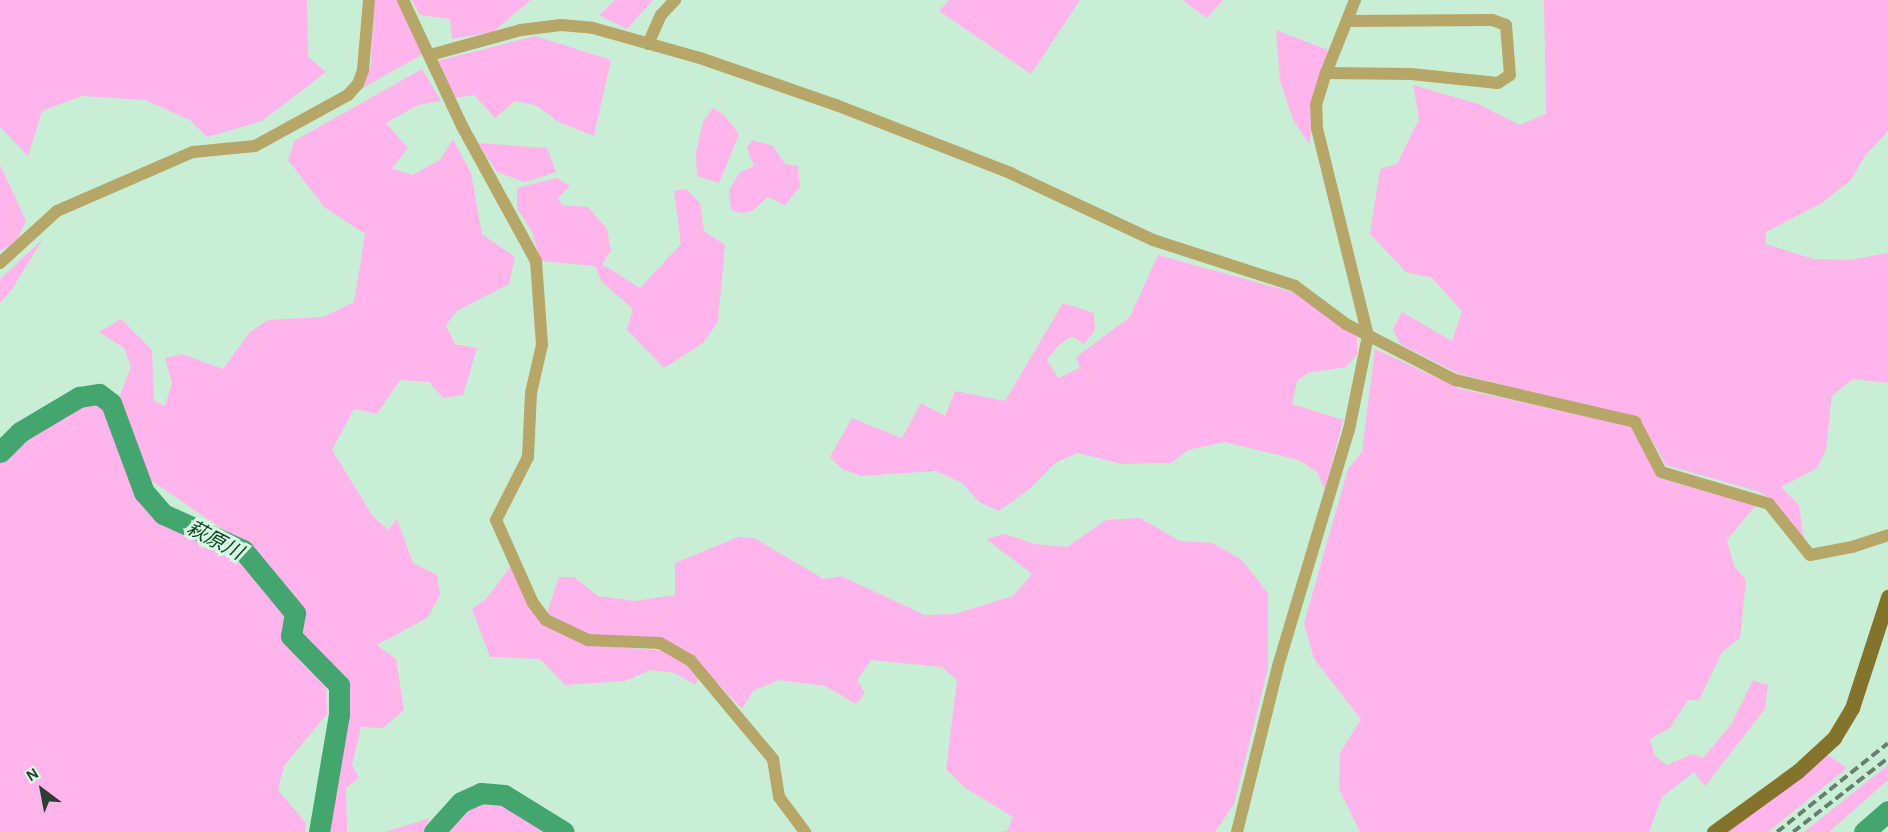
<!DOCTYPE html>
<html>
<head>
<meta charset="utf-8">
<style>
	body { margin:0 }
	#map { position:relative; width:1888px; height:832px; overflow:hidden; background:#c8efd5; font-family:Karla,"Noto Sans JP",sans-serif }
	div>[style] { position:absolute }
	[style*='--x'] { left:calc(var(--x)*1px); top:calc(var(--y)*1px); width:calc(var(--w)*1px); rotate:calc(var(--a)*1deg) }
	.green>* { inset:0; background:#ffb4ec }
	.river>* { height:21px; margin:-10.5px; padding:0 10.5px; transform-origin:10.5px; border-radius:10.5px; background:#43a66e }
	.minor>* { height:12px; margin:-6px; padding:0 6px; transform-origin:6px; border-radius:6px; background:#b6a769 }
	.primary>* { height:15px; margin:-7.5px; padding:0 7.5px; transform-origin:7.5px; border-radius:7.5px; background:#84732a }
	.rail>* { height:4px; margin-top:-2px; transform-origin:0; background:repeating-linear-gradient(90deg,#677f6f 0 9px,transparent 0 13.5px) }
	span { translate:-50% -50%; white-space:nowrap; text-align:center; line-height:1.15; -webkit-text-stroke:6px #d5fce2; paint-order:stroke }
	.water-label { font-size:20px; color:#133c25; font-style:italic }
	.north { position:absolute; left:12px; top:760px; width:60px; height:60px; -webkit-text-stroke:4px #d5fce2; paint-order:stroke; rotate:328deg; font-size:16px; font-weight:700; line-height:24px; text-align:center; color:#2f3e34 }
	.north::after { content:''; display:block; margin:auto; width:21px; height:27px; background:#2f3e34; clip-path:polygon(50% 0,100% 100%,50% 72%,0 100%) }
</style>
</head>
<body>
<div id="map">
	<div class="green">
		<div style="clip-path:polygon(0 0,307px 0,308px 57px,326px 72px,262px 121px,207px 137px,190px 120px,145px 100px,82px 96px,42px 111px,28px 156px,0 127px)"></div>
		<div style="clip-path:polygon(374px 0,397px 0,423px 54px,361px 89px,371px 65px)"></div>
		<div style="clip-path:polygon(412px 0,531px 0,493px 32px,452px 39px,450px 19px,420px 15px)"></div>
		<div style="clip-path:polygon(615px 0,653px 0,627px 29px,599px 15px)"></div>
		<div style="clip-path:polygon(949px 0,1080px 0,1031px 74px,939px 11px)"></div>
		<div style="clip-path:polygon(1182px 0,1223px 0,1207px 18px)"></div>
		<div style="clip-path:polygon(1544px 0,1888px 0,1888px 131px,1865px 156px,1851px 180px,1822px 203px,1766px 232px,1766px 244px,1813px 259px,1850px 260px,1888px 253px,1888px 383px,1853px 379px,1832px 396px,1826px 450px,1816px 469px,1781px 487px,1799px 505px,1804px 540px,1771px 499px,1757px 491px,1666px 465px,1639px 418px,1459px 374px,1400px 344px,1393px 329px,1402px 312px,1452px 341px,1462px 311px,1432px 278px,1406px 272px,1370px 234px,1380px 169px,1397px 164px,1419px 119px,1413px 85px,1479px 104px,1519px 125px,1546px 114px)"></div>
		<div style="clip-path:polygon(1276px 30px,1328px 50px,1312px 99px,1310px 145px,1293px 120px,1280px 81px)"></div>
		<div style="clip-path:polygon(535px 36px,611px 60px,594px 136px,559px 122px,535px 105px,515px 101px,495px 118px,474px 95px,455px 98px,437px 61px)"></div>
		<div style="clip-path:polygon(422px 69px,441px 101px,418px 105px,386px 123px,408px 148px,392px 168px,412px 175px,440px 160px,453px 139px,471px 173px,482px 234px,515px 257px,509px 284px,457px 311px,446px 325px,455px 344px,477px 348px,463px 395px,443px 398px,429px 382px,400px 380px,377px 414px,354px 409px,332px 450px,372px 515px,388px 530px,397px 519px,413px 563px,437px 575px,440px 595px,427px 618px,377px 645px,396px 659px,404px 710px,383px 728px,361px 727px,352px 765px,359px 778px,346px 788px,347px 832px,323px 832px,346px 725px,345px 682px,297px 633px,299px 608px,250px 548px,149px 479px,118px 400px,131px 367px,124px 348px,99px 332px,121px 319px,152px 350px,154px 401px,165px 406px,172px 383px,165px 358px,182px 354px,223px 369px,250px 332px,268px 320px,323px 317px,354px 302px,365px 234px,324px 207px,288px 160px,294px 141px)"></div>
		<div style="clip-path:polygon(713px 108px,724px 115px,739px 134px,719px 183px,697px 176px,696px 152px,703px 122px)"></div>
		<div style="clip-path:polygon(752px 140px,773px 146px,785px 164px,798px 166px,800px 187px,785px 205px,768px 197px,752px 211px,740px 213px,731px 210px,729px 190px,740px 172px,754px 166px,747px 148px)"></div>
		<div style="clip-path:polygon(478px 143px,547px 148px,556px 172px,525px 182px,497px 172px)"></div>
		<div style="clip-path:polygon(0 165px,26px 221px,16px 242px,0 251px)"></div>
		<div style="clip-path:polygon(557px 178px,570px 186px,558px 198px,562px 205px,588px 207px,607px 229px,611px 251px,602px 264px,640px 288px,681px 244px,674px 191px,686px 189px,700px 203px,704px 231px,725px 245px,718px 322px,703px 343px,664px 368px,627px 330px,633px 309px,602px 282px,595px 266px,541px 261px,532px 232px,517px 208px,517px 188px)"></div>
		<div style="clip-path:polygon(43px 239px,12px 289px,0 303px,0 279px)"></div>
		<div style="clip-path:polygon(1158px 255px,1296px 293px,1357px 337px,1357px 355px,1346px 367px,1308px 373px,1297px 381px,1292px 404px,1343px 420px,1325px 490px,1317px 472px,1299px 460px,1224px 442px,1188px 450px,1171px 463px,1122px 464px,1078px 453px,1055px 463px,1031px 488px,999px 511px,979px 502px,962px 483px,936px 471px,861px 476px,842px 469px,830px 457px,852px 418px,902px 438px,921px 403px,945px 416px,955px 391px,1005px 401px,1063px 303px,1094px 313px,1095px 330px,1084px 344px,1072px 336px,1059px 345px,1047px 360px,1058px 378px,1080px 368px,1076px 357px,1130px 317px)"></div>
		<div style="clip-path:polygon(1375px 349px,1461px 389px,1632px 426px,1658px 478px,1756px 505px,1727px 540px,1734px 566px,1746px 580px,1740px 638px,1722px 652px,1699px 700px,1688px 700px,1670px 728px,1650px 739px,1655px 756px,1667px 765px,1693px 754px,1703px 758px,1731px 725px,1753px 680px,1768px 685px,1765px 709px,1705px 786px,1694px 772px,1662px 797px,1649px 832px,1360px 832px,1339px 789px,1340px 753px,1361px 719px,1314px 659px,1304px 623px,1348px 469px,1362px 452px)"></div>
		<div style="clip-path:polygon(100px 398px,110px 408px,140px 494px,160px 517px,244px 555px,291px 613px,286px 637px,326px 685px,327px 714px,284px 766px,278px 790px,306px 823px,305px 832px,0 832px,0 457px,22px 433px,79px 400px)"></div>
		<div style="clip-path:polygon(1140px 518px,1180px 541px,1212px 543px,1241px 559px,1268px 593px,1268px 668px,1234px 804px,1215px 832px,998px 832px,1007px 831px,1013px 817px,964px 787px,946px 769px,957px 680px,942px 667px,871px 660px,857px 680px,865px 693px,856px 704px,825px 686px,779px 680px,753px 691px,742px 709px,697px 661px,664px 639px,589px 638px,547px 613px,559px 577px,574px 577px,598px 596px,635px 601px,675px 595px,675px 563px,738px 537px,754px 538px,824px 579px,841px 576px,925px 615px,955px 614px,1013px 596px,1032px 574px,986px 539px,1005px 534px,1034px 544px,1067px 547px,1106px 520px)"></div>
		<div style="clip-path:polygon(511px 566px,542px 619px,558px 632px,588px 645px,668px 651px,699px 675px,696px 685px,675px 673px,651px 670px,625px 681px,565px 685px,540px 659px,490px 657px,472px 609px,486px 599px)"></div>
		<div style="clip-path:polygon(1828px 755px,1847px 768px,1768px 832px,1726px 832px)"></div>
		<div style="clip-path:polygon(1888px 765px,1888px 780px,1829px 832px,1804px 832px)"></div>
		<div style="clip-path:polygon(482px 800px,504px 801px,562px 832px,447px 832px,466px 807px)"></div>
		<div style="clip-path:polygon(430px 818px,423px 832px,385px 832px)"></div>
	</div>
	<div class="river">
		<div style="--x:0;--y:452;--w:28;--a:-45"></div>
		<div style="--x:20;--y:432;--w:69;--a:-30.7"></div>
		<div style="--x:79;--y:397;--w:20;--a:-9"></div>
		<div style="--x:99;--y:394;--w:15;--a:37"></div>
		<div style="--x:111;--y:403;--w:95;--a:69.7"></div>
		<div style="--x:144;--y:492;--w:29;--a:49"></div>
		<div style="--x:163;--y:514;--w:88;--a:24.2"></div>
		<div style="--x:243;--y:550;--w:82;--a:50.5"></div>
		<div style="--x:295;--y:613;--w:23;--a:100"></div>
		<div style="--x:291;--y:636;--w:69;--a:45.6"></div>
		<div style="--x:339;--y:685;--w:29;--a:90"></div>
		<div style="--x:339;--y:714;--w:120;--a:99.6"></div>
		<div style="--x:434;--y:832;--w:40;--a:-48"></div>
		<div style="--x:461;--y:802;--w:22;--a:-24"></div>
		<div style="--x:481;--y:793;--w:23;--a:5"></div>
		<div style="--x:504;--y:795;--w:70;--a:31.7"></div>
		<div style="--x:1864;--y:832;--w:32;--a:-41"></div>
	</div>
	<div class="minor">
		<div style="--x:403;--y:0;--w:139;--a:64.9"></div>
		<div style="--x:462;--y:126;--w:154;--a:61.3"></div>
		<div style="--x:536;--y:261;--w:84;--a:85.9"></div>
		<div style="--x:542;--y:345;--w:49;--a:102.9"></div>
		<div style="--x:531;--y:393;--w:64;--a:92.7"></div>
		<div style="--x:528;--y:457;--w:71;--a:116.9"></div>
		<div style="--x:496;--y:520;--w:91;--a:66"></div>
		<div style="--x:533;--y:603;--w:21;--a:53"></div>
		<div style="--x:546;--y:620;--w:47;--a:25.5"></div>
		<div style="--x:588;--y:640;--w:72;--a:2.4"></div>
		<div style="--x:660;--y:643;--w:36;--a:30"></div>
		<div style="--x:691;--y:661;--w:128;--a:50.1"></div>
		<div style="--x:773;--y:759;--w:38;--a:81"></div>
		<div style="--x:779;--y:797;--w:44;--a:53.4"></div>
		<div style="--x:648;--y:44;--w:32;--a:-66"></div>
		<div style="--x:661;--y:15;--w:21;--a:-47"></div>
		<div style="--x:430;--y:55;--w:94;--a:-15.4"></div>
		<div style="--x:521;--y:30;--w:40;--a:-7.1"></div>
		<div style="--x:561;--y:25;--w:32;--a:5"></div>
		<div style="--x:593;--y:28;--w:111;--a:15.7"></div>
		<div style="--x:700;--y:58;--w:144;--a:19.1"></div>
		<div style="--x:836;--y:105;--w:187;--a:21.3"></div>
		<div style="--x:1010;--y:173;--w:158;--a:25.1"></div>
		<div style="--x:1153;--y:240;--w:149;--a:17.9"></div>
		<div style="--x:1295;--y:286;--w:64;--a:36.7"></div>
		<div style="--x:1346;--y:324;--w:123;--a:27.2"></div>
		<div style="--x:1455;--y:380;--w:185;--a:13.1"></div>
		<div style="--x:1635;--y:422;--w:56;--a:62.5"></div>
		<div style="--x:1661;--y:472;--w:113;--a:16.5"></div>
		<div style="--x:1769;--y:504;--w:65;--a:51.2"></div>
		<div style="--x:1810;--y:555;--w:43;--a:-10.8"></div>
		<div style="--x:1852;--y:547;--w:38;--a:-18"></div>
		<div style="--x:1326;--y:73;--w:85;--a:0.7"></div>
		<div style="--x:1411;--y:74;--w:87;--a:5.9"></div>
		<div style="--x:1498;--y:83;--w:14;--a:-34"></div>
		<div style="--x:1510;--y:75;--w:50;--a:-94.6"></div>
		<div style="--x:1506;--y:25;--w:15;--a:-160"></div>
		<div style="--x:1492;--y:20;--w:145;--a:179.6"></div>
		<div style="--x:0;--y:263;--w:77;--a:-42.4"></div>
		<div style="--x:57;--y:211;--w:148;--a:-23.5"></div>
		<div style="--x:193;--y:152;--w:62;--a:-5.5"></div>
		<div style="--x:255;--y:146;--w:106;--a:-28.7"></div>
		<div style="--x:348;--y:95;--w:15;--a:-48"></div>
		<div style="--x:358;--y:84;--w:15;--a:-70"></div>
		<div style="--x:363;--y:70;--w:70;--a:-85.1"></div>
		<div style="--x:1237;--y:832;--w:171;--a:-76.1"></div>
		<div style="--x:1278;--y:666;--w:246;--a:-73.3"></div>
		<div style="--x:1349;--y:430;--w:96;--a:-78.6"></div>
		<div style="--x:1368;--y:336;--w:214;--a:-103.8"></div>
		<div style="--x:1317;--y:128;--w:23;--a:-92"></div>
		<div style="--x:1316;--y:105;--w:34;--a:-73"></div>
		<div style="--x:1326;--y:73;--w:79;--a:-68.3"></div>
	</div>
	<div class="primary">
		<div style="--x:1714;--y:832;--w:104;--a:-36"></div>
		<div style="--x:1798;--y:771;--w:49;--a:-42.5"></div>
		<div style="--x:1834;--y:738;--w:35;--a:-59"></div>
		<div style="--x:1852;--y:708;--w:117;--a:-72"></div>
	</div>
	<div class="rail">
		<div style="--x:1777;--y:832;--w:142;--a:-38.7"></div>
		<div style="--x:1793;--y:832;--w:120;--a:-37.9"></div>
	</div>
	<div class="water-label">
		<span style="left:215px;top:540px;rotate:28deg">萩原川</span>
	</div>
	<div class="north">N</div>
</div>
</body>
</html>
